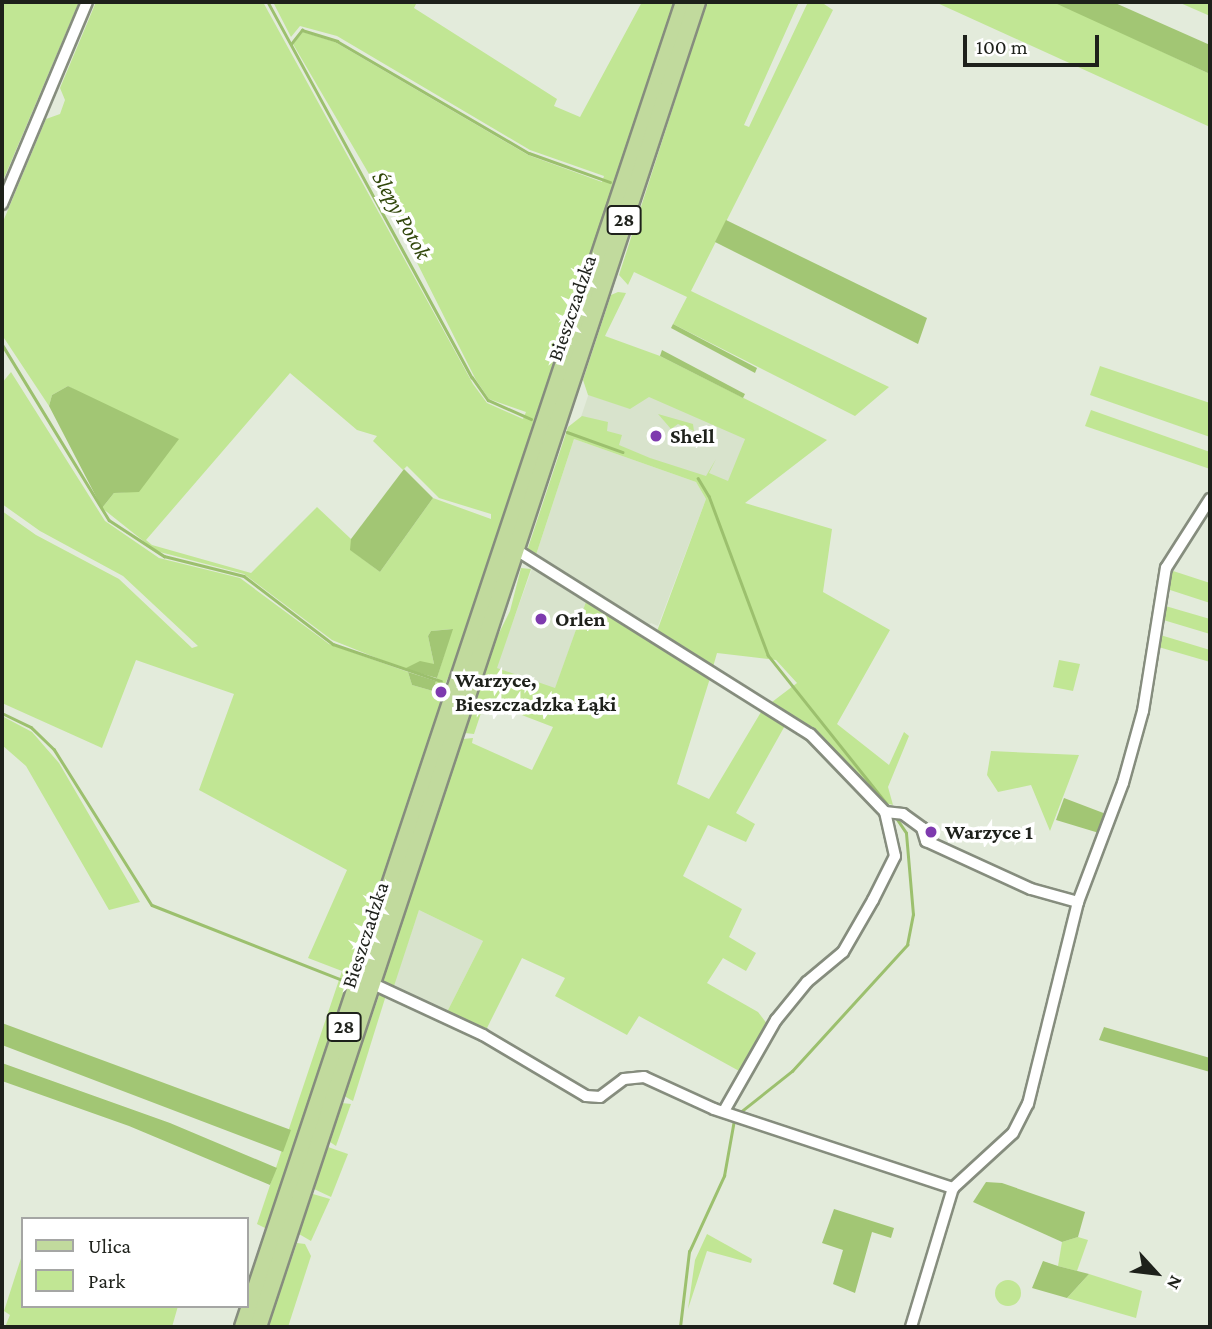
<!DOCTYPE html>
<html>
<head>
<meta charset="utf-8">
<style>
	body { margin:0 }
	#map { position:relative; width:1212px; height:1329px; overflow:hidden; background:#e3ebdb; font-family:"Crimson Pro",serif }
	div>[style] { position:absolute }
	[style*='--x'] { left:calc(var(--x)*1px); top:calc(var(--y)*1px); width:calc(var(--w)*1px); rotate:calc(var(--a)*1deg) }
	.built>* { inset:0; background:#d8e3cc }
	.green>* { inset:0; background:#c1e694 }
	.round { border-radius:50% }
	.forest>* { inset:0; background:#a2c674 }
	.stream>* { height:2.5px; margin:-1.25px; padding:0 1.25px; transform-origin:1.25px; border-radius:1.25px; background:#9cc06e }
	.roads { filter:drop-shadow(2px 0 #868d7e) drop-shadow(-2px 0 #868d7e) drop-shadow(0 2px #868d7e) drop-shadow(0 -2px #868d7e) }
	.minor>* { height:10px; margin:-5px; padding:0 5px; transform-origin:5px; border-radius:5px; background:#fff }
	.primary>* { height:16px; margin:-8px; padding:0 8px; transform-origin:8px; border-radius:8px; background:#c1da9d }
	.dots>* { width:19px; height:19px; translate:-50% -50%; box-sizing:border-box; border:4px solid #fff; border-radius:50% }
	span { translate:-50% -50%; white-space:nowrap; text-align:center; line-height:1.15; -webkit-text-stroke:7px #fff; paint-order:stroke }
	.shield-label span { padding:2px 5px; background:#fff; border:2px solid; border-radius:5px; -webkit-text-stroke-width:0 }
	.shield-label { font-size:19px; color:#1e211b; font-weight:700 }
	.street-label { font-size:21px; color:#1e211b }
	.poi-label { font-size:21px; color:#1e211b; font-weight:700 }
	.left { translate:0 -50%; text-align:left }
	.water-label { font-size:23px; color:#32480c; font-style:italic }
	.frame { position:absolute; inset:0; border:4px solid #1e211b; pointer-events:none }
	.legend { position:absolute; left:21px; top:1217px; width:228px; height:91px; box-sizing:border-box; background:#fff; border:2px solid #a5a6a4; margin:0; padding:9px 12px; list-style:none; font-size:21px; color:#1e211b }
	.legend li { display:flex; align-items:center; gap:14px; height:35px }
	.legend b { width:35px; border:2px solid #a5a6a4 }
	.north { position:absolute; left:1121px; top:1238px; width:70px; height:70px; -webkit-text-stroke:5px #fff; paint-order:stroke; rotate:117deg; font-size:19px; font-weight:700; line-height:28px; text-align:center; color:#1e211b }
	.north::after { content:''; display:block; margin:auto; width:24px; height:32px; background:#1e211b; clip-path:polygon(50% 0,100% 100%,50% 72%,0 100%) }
	.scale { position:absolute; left:963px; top:35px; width:136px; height:32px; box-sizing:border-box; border:4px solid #1e211b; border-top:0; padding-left:9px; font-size:21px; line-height:24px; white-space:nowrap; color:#1e211b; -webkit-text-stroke:5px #fff; paint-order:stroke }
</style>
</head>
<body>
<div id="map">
	<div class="built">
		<div style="clip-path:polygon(589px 393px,645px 393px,746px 436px,728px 487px,576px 432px)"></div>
		<div style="clip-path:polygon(574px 439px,696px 482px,706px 499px,658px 626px,651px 623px,648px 626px,535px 558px)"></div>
		<div style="clip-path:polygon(533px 566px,587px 599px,555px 689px,496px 668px)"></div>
		<div style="clip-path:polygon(419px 910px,483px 941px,447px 1012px,393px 986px)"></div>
	</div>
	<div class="green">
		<div style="clip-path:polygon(2px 2px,79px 2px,2px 183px)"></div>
		<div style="clip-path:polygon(evenodd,96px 2px,263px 2px,473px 384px,487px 403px,523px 419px,526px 412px,489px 399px,476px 380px,393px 215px,293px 44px,303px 32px,335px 42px,528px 155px,602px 182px,604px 176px,530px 150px,337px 36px,300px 26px,291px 37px,273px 2px,417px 2px,414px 8px,557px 99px,554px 106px,580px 117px,642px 2px,674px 2px,457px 658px,441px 693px,440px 709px,267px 1229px,257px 1224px,342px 971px,308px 958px,347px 870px,199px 790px,234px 694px,136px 660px,102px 748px,2px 703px,2px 511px,36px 535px,119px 579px,192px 648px,198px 646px,123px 576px,40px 531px,2px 504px,2px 383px,11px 372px,105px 521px,159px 558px,240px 578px,329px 644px,408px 672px,412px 685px,433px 691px,452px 629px,431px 631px,428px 636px,434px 664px,404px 669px,332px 640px,244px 574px,156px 551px,102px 508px,114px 493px,139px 491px,101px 405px,68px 386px,52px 395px,49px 406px,2px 335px,2px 224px,46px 119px,60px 114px,65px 100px,60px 88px,96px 2px,290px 373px,357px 430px,377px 436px,373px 441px,403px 470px,407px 466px,439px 498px,491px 514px,491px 519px,433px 498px,380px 572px,351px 550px,351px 539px,317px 507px,251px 573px,152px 545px,146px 540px,290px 373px)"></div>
		<div style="clip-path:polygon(707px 2px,799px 2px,744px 125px,749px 127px,808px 2px,821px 2px,833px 10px,691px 291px,889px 387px,855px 416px,673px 324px,687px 297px,634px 272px,628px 285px,619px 275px)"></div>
		<div style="clip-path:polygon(935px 2px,1056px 2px,1210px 74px,1210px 127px)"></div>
		<div style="clip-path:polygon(1178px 2px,1210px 2px,1210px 16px)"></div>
		<div style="clip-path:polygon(618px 292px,626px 293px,605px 336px,660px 356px,827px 440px,745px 503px,832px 529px,823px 592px,890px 630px,837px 724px,889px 765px,904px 732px,909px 736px,888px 787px,893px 805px,879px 801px,816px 735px,772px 702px,797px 683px,776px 660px,717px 653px,713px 667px,656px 634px,706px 499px,696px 482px,574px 439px,535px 558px,527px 551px,568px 427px,582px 416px,608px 422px,607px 431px,622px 435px,619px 445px,650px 458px,706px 476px,716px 459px,709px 473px,728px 481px,745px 439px,649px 397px,630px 409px,588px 395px,583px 380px,611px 295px)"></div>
		<div style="clip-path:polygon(1100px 366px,1210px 403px,1210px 437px,1090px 395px)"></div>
		<div style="clip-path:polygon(1091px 410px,1210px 452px,1210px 469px,1085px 426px)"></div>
		<div style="clip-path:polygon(658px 414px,693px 424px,694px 431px,678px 424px,671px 429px)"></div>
		<div style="clip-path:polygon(521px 568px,531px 569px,497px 668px,555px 688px,587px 599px,711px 675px,677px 784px,709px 799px,764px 707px,787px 722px,736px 813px,755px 824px,746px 842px,708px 825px,683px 876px,742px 909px,729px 937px,756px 953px,746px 971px,723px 958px,707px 983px,758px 1012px,768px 1025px,741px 1072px,639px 1016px,627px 1035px,555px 996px,565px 978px,522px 958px,485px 1032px,447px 1012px,483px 941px,419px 910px,394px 986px,401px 990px,382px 984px,463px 739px,473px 738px,472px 743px,532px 770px,553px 727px,485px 701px,474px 734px,465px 733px,495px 641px,510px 611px)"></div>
		<div style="clip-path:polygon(1167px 569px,1210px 583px,1210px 603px,1164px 588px)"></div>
		<div style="clip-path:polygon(1162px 605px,1210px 619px,1210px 634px,1160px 619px)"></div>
		<div style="clip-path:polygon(1157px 634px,1210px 650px,1210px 662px,1155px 646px)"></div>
		<div style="clip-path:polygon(1059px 660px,1080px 664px,1073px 691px,1053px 687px)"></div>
		<div style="clip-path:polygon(2px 716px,32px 732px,59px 763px,140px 902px,109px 910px,26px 766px,2px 745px)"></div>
		<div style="clip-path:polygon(991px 751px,1079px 755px,1050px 831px,1031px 785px,998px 792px,987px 775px)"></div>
		<div style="clip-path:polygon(381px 990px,387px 992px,353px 1101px,344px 1096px)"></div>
		<div style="clip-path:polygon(342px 1103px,351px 1104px,336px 1146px,330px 1142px)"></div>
		<div style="clip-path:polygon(328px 1147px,348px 1154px,331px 1197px,314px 1189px)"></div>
		<div style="clip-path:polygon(313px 1194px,330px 1199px,311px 1241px,299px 1234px)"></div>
		<div style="clip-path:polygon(707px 1234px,752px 1259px,751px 1263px,707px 1251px,688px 1309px,695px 1260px)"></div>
		<div style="clip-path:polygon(1078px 1237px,1088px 1240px,1077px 1271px,1058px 1266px,1062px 1242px)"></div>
		<div style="clip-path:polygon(297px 1243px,305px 1244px,311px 1256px,288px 1327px,268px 1327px)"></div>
		<div style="clip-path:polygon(23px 1252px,23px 1306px,178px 1306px,172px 1327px,5px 1327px,10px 1315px,4px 1311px)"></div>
		<div style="clip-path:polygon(1089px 1274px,1142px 1291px,1136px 1318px,1067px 1298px)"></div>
		<div class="round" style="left:995px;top:1280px;width:26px;height:26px"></div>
	</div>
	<div class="forest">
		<div style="clip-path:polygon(1113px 2px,1210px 45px,1210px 74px,1055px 3px)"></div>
		<div style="clip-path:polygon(726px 220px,927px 318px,918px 344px,715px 242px)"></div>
		<div style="clip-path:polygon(673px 324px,757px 368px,755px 373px,671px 328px)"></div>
		<div style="clip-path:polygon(662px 350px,745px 394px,743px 398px,660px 356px)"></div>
		<div style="clip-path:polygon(68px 386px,179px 439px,139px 492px,114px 493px,102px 508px,49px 406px,52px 395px)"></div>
		<div style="clip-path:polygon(404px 469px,433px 498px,380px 572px,350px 550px,351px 539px)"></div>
		<div style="clip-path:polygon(453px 629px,437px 678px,404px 669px,420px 661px,434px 664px,428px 636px,431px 631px)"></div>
		<div style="clip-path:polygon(408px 672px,436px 681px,433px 691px,412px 685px)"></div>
		<div style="clip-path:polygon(1064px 798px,1106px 814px,1099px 833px,1056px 820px)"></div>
		<div style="clip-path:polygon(2px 1023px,291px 1130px,283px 1152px,2px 1045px)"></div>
		<div style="clip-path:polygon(1104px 1027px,1210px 1058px,1210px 1072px,1099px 1040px)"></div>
		<div style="clip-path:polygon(2px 1063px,170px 1123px,277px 1168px,270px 1185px,129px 1126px,2px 1081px)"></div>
		<div style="clip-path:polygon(986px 1182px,1002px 1183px,1085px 1212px,1078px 1237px,1062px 1242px,973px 1202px)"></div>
		<div style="clip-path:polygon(834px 1209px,894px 1228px,891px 1238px,872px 1232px,855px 1293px,833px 1284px,843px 1250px,822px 1243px)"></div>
		<div style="clip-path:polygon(1043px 1261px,1058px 1266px,1089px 1274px,1067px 1298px,1032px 1288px)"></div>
	</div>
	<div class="stream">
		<div style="--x:268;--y:2;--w:427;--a:61.5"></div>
		<div style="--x:472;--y:377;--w:28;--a:55"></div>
		<div style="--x:488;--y:400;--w:47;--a:23.8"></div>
		<div style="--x:291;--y:44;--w:18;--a:-52"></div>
		<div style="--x:302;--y:30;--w:37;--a:17"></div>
		<div style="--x:337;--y:41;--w:222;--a:30.3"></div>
		<div style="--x:529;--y:153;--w:86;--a:19.7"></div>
		<div style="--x:2;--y:344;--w:206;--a:58.7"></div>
		<div style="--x:109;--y:520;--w:66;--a:33.2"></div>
		<div style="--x:164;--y:556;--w:82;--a:14"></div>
		<div style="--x:244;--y:576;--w:112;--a:37.4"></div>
		<div style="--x:333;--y:644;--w:114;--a:18.9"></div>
		<div style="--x:567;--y:432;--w:59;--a:19.7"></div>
		<div style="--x:698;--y:478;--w:21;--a:59"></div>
		<div style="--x:709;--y:496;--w:170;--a:69.6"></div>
		<div style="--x:768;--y:655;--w:197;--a:51.4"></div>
		<div style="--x:2;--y:713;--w:32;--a:26"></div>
		<div style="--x:31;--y:727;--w:32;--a:44"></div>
		<div style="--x:54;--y:749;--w:184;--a:57.9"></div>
		<div style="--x:152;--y:905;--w:210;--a:21.5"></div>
		<div style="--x:738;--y:1114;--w:69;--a:-38.5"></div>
		<div style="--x:792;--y:1071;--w:171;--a:-47.6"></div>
		<div style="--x:907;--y:945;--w:31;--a:-79"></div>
		<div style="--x:913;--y:915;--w:82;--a:-94.9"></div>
		<div style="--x:906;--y:833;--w:18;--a:-124"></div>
		<div style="--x:680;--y:1327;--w:76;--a:-83.2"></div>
		<div style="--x:689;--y:1252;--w:84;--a:-65.3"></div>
		<div style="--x:724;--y:1176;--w:57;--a:-79.9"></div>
	</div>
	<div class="roads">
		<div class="minor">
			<div style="--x:2;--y:204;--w:219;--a:-67.2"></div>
			<div style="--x:513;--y:548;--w:350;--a:32.1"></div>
			<div style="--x:810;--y:734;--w:108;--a:46.1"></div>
			<div style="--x:885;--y:812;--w:18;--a:6"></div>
			<div style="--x:903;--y:814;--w:24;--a:36"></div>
			<div style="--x:922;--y:828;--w:14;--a:73"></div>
			<div style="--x:926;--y:841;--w:115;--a:24.6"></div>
			<div style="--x:1031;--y:889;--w:49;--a:15.5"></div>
			<div style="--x:371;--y:983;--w:123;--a:24.9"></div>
			<div style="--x:483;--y:1035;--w:120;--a:30.6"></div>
			<div style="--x:586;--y:1096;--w:14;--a:4"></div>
			<div style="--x:600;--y:1097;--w:30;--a:-37"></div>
			<div style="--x:624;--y:1079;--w:20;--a:-6"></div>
			<div style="--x:644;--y:1077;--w:77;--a:24.6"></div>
			<div style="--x:714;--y:1109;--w:252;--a:18.3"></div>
			<div style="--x:724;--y:1111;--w:105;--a:-60.3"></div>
			<div style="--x:776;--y:1020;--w:49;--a:-50.8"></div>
			<div style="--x:807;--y:982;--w:47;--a:-39.8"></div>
			<div style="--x:843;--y:952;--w:60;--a:-60"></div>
			<div style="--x:873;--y:900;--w:49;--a:-63.4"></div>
			<div style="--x:895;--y:856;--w:45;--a:-102.8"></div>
			<div style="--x:911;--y:1327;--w:145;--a:-73.2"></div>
			<div style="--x:953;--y:1188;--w:81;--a:-42.5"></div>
			<div style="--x:1013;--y:1133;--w:33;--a:-63"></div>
			<div style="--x:1028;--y:1104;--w:208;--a:-76.1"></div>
			<div style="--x:1078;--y:902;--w:127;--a:-69.3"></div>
			<div style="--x:1123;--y:783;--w:75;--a:-74.5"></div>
			<div style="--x:1143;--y:711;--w:145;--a:-80.9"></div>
			<div style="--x:1166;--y:568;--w:82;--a:-57.5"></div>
		</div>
		<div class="primary">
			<div style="--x:243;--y:1327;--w:1396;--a:-71.59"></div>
			<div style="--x:258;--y:1327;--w:1396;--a:-71.67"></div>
		</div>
	</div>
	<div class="dots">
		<div style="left:656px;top:436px;background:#7e3aae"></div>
		<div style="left:541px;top:619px;background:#7e3aae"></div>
		<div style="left:441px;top:692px;background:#7e3aae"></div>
		<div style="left:931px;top:832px;background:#7e3aae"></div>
	</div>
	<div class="shield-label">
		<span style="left:624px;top:220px">28</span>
		<span style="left:344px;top:1027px">28</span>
	</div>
	<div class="street-label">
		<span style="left:572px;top:308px;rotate:-71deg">Bieszczadzka</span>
		<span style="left:365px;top:935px;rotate:-72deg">Bieszczadzka</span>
	</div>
	<div class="poi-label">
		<span class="left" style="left:670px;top:436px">Shell</span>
		<span class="left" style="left:555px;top:619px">Orlen</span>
		<span class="left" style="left:455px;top:692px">Warzyce,<br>Bieszczadzka Łąki</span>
		<span class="left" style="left:945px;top:832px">Warzyce 1</span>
	</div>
	<div class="water-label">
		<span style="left:402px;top:215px;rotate:61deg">Ślepy Potok</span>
	</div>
	<div class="frame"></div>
	<ul class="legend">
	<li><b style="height:9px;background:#c1da9d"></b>Ulica</li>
	<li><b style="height:19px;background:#c1e694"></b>Park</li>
	</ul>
	<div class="north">N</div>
	<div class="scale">100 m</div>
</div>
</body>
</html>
